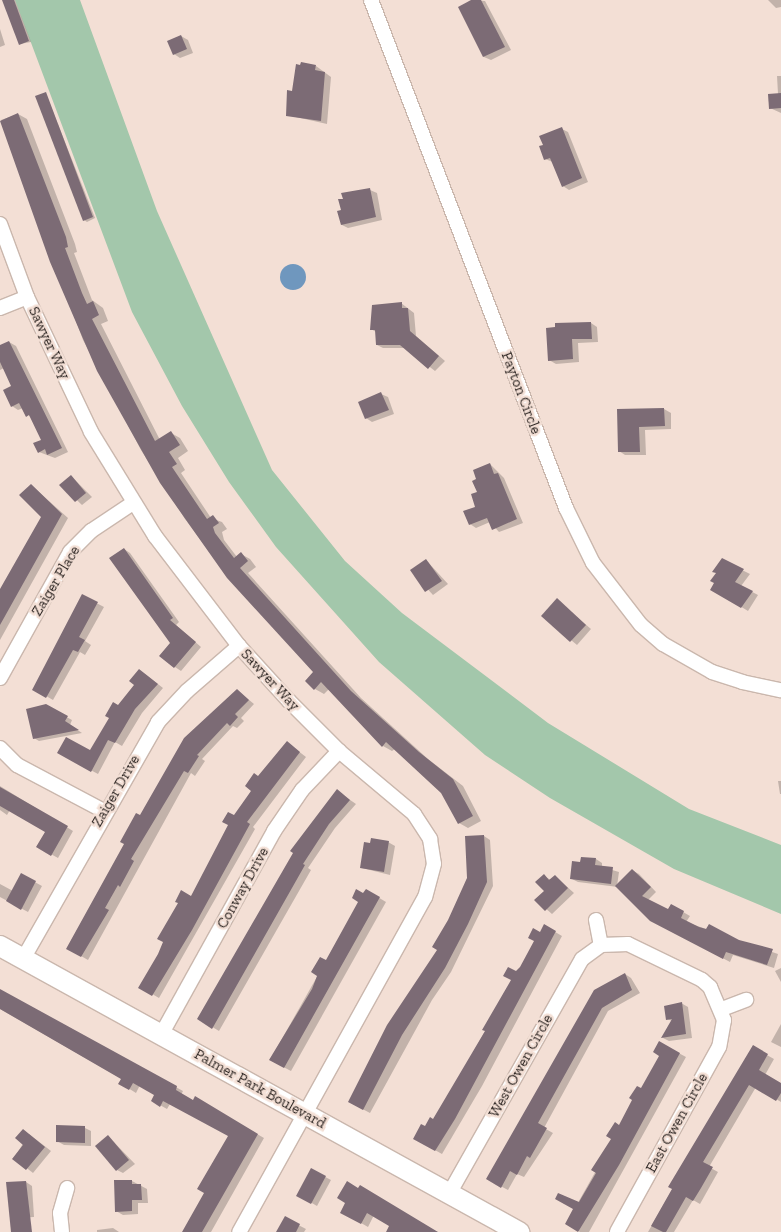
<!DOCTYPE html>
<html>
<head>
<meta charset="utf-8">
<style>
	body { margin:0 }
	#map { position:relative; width:781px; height:1232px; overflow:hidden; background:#f3dfd5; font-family:"Zilla Slab",serif }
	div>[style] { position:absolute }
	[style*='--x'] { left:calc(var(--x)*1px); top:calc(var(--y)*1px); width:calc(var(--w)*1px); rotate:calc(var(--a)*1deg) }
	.green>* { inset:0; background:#a3c7ab }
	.water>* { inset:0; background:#6f97be }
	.round { border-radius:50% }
	.shadow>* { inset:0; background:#0003 }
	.building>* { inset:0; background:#7c6b75 }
	.roads { filter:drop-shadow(1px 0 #cab7ad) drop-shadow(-1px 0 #cab7ad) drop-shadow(0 1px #cab7ad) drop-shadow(0 -1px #cab7ad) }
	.street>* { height:14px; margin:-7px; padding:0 7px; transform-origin:7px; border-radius:7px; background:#fff }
	.secondary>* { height:20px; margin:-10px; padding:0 10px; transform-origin:10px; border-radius:10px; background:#fff }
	span { translate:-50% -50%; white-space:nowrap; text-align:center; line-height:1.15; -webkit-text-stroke:5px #f3dfd5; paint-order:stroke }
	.street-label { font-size:15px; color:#2c2522 }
</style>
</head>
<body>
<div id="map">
	<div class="green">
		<div style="clip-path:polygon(15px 0,80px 0,157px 211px,272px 470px,345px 561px,402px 613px,548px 723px,689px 809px,781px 845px,781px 914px,674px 869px,550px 798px,485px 755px,379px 662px,276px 547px,229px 482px,182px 406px,132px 312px)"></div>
	</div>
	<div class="water">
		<div class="round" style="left:280px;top:264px;width:26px;height:26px"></div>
	</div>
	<div class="shadow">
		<div style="clip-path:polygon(3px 0,15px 0,31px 42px,20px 44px)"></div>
		<div style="clip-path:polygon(474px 0,485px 1px,511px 50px,491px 60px,484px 57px,459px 7px)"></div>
		<div style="clip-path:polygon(768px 0,781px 0,781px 7px,776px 8px)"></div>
		<div style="clip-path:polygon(0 29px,5px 45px,0 47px)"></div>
		<div style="clip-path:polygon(181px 36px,188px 40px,193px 53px,180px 58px,174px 54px)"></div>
		<div style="clip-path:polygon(316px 66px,331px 77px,327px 124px,287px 115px,293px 92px)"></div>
		<div style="clip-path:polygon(777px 76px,781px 76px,781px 113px,770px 108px,778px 94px)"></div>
		<div style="clip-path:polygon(46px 94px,95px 218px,87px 222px,84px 220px)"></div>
		<div style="clip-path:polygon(18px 114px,27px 119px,75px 244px,77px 252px,74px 253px,92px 300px,103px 308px,108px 321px,101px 324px,160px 440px,171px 433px,180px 438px,188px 451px,178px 458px,185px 470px,181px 473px,211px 518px,222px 522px,227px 529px,222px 532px,224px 540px,237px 557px,241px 554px,250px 559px,256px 567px,248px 573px,361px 698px,428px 759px,463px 786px,481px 821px,468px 828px,459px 823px,442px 792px,395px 749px,392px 751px,383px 746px,329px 689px,324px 694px,315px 689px,314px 672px,228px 577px,185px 519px,141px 450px,83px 340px,1px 120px)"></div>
		<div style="clip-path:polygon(562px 129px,568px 132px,588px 182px,569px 190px,563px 186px,553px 162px,545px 159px,544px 145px)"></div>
		<div style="clip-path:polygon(370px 190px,377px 193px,382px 220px,348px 228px,342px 225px,345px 200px)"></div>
		<div style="clip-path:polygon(401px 303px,414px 313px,416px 336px,445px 361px,435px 371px,405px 348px,383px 348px,377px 345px,376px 332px,371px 329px)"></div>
		<div style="clip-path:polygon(591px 323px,597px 327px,598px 342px,578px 343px,579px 362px,556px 364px,549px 360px,547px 329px)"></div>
		<div style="clip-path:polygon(9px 342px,16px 346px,68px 452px,55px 458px,39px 452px,42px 440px,32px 419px,23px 408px,18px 410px,12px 406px,13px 387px,4px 368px,0 370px,0 346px)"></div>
		<div style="clip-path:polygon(381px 394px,388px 397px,394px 414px,372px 422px,366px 418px)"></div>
		<div style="clip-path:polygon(664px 409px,671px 413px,671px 429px,645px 430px,646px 455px,625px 455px,619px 451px,618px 410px)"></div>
		<div style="clip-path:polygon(490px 464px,504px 478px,523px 523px,499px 532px,490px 522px,476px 528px,470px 524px,477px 507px,477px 480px)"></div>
		<div style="clip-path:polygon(71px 476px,92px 497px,82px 505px,61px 485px)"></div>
		<div style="clip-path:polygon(31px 485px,68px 518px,0 640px,0 591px,42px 517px)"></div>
		<div style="clip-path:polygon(124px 549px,130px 553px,179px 622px,176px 625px,201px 647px,181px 671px,175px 667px,172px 643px)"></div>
		<div style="clip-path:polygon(426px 560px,448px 584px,433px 595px,411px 571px)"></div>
		<div style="clip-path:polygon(722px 560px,750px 574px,741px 586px,758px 595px,748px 611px,712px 589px)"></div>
		<div style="clip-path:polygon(83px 596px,104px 607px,85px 641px,91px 645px,85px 655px,80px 652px,53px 700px,34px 689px)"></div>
		<div style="clip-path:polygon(557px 600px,591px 629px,577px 645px,542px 616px)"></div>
		<div style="clip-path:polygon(145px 674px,163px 688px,142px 713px,122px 746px,115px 742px,98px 774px,59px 753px,90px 751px)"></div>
		<div style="clip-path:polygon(237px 690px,254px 704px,241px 718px,244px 721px,237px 728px,233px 726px,202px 759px,205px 761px,195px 776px,191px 773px,88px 960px,67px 948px,140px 817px)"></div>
		<div style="clip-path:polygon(46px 706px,72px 720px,70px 725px,82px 733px,39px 741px,34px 738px)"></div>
		<div style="clip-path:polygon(293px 747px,306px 757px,253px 827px,255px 829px,159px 998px,140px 987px,259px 777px)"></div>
		<div style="clip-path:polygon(778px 781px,781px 781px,781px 794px,780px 794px)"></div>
		<div style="clip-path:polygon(0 786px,73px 831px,58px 858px,38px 847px,47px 832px,10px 810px,7px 815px,0 810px)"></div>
		<div style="clip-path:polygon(337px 791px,356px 804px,335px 828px,308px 868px,311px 870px,219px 1031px,199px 1019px)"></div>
		<div style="clip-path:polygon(484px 836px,490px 840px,493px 886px,451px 972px,432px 1000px,370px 1113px,349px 1102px,439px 949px)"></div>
		<div style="clip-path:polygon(388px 842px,395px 846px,390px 875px,362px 868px)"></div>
		<div style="clip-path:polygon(596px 859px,602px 863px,602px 867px,619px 872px,617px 886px,632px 870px,639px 874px,656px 892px,648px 900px,668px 911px,671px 905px,690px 916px,686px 922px,778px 954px,774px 968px,733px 955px,730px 962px,658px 924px,618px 887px,578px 882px,572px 879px,582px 863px)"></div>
		<div style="clip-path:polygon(22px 875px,42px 886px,28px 912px,0 897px,0 884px,13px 891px)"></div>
		<div style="clip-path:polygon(544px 876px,551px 880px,555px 876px,574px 893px,552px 914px,536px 900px,545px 891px)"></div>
		<div style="clip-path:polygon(366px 890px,386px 902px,291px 1071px,270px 1060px)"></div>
		<div style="clip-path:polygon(545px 926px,562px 936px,482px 1086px,442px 1154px,415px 1139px,434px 1121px)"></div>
		<div style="clip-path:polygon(781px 968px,781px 982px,775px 971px)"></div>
		<div style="clip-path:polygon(625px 974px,631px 978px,640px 993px,608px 1011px,544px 1128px,553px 1133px,524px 1177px,517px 1174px,508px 1190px,487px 1179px,595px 991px)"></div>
		<div style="clip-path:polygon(0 990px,183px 1091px,181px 1095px,193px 1102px,195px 1098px,264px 1138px,211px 1232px,183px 1232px,206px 1193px,229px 1135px,170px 1104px,167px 1109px,158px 1104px,156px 1094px,140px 1085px,136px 1093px,120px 1083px,122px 1079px,0 1009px)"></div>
		<div style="clip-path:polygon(681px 1003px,688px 1007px,692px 1038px,669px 1041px,663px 1038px,672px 1021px,667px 1019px)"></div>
		<div style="clip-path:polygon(781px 1024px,781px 1047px,771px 1042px)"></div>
		<div style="clip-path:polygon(660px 1043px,686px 1057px,589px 1232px,580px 1232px,566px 1224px,661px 1055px)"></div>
		<div style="clip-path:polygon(753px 1047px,774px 1059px,765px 1075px,781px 1084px,781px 1102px,756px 1087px,709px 1167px,718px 1172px,700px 1204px,693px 1200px,674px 1232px,648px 1232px)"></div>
		<div style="clip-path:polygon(85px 1128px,91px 1131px,91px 1146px,64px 1145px,57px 1141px)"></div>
		<div style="clip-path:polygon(29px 1134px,51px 1151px,33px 1173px,14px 1158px)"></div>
		<div style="clip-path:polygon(108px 1136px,135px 1164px,123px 1173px,117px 1170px)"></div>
		<div style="clip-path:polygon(312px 1170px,331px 1180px,317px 1206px,298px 1195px)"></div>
		<div style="clip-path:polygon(132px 1181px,147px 1189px,148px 1203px,138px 1203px,138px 1214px,123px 1215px,116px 1211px)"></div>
		<div style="clip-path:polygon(26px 1182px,32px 1186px,34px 1217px,16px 1218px)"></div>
		<div style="clip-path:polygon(347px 1203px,438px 1232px,390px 1232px,391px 1225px,374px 1215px,368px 1227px,342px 1212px)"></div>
		<div style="clip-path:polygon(285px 1218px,306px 1229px,304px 1232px,277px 1232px)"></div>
		<div style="clip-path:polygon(113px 1228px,119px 1232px,97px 1232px,97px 1230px)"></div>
	</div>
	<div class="building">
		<div style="clip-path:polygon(2px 0,14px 0,29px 41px,19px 45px)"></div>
		<div style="clip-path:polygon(471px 0,481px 0,505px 47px,483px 57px,458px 7px)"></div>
		<div style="clip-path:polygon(181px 35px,187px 49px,173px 55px,167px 41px)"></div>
		<div style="clip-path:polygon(301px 62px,316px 65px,315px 70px,325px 72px,321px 121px,286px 116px,287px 90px,292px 91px,296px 64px,300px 65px)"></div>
		<div style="clip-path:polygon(46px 92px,93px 217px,83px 221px,35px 96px)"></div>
		<div style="clip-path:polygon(781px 93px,781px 108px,769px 109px,768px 94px)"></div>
		<div style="clip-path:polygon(18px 113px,66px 237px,68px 247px,65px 248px,82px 293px,87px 304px,93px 301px,99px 315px,92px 319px,155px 441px,171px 431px,180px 445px,169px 452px,177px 464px,172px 467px,207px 519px,213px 515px,219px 523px,213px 527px,215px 533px,234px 558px,241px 552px,248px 561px,240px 568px,351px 691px,419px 752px,453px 779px,473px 816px,458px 824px,441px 793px,386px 742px,382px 747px,321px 682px,314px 690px,305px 681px,313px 672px,227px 578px,160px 483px,97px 371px,50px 262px,0 121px)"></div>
		<div style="clip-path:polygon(562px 127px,582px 178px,562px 187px,550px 158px,544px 160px,539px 146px,543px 145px,539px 136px)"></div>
		<div style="clip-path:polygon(370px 188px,376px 217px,341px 225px,337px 211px,341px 210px,338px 199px,343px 199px,341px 193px)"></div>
		<div style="clip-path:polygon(402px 302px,402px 308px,408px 308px,410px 331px,439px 356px,428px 369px,400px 345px,376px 345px,375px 330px,370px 330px,372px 305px)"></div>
		<div style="clip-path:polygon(591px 322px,592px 339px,572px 339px,573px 359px,548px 361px,546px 328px,555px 327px,555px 323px)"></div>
		<div style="clip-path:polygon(9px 341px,62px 448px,47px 455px,45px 449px,38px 453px,33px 443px,41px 440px,29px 415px,26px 417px,19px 403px,11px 407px,3px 390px,11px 386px,0 362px,0 345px)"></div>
		<div style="clip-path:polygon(381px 392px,389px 410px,365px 419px,358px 402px)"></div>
		<div style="clip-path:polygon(664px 408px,665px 426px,639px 427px,640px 452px,618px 452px,617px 409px)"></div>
		<div style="clip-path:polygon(490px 463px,494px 474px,498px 473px,517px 519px,492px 530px,487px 518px,469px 525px,463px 511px,475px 507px,471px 494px,477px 492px,472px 481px,476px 479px,473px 470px)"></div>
		<div style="clip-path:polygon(71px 475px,86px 493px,75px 502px,59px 485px)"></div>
		<div style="clip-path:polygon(31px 484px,62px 514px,0 625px,0 589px,41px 517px,19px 495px)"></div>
		<div style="clip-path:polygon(124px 548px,173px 618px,170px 620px,196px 642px,174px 668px,159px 656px,170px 643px,109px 558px)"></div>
		<div style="clip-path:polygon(722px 558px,744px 569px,735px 582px,753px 591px,741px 608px,710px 590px,714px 583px,710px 581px,716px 573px,712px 572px)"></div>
		<div style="clip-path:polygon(426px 559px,442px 581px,425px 592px,410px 570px)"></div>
		<div style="clip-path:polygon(82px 594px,98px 602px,79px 637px,85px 640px,78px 652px,73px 650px,46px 698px,32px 690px)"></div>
		<div style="clip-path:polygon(557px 598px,586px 625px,570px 642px,541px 616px)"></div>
		<div style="clip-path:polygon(139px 669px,158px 684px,135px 709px,115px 743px,108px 740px,91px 772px,57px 753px,66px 737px,90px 750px,109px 718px,105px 716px,113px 702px,118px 705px,134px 685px,129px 681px)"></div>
		<div style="clip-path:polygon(237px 689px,249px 700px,235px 714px,238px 717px,230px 726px,227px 723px,197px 755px,199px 756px,188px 773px,184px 771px,131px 859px,134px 861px,120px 887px,118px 885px,105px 908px,109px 910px,81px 957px,66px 949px,124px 844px,120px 842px,136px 813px,140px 815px,184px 738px)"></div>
		<div style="clip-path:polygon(46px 704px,68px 716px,65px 721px,79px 730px,33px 739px,26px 709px)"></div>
		<div style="clip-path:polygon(287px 741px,300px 752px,247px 822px,250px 824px,192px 930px,152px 996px,138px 988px,158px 954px,163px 942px,157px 939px,178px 903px,175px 902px,181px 890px,191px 896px,228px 825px,222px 822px,228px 812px,234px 815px,251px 791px,245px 786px,254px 773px,258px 776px)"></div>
		<div style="clip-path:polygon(0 787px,68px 826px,51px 856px,36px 847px,45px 832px,0 806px)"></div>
		<div style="clip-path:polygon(337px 789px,350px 800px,329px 824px,303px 864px,305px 865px,212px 1029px,197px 1019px,293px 853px,290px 851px)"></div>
		<div style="clip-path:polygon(484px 835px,487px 882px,468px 924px,445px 968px,402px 1035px,363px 1110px,348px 1102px,387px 1025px,437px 950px,432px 947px,448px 920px,467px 878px,465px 836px)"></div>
		<div style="clip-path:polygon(371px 838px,389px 841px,384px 872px,360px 868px,364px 842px,370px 843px)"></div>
		<div style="clip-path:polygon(581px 857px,596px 858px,595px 865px,613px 867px,611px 884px,570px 879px,572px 861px,580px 862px)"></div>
		<div style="clip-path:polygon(632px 869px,651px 887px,642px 896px,668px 909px,671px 904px,684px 911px,681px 918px,699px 927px,706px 929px,709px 924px,739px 940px,773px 949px,767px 965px,726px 952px,723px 959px,650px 921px,615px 886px)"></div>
		<div style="clip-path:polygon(21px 873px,36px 881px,21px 910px,6px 901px)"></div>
		<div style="clip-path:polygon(544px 874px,549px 880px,555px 875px,568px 888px,545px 911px,534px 900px,544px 891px,535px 882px)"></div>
		<div style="clip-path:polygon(356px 889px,363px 893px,366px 889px,380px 897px,284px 1068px,269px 1060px,312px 989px,317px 976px,311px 972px,320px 957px,326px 960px,358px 902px,352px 898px)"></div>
		<div style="clip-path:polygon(544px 924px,556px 931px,455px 1119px,435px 1151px,413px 1139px,421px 1124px,425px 1126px,430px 1117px,433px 1119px,485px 1031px,482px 1030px,511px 980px,503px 976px,508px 967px,516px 971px,520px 967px,534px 941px,528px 938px,533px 928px,540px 932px)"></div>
		<div style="clip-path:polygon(625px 973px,632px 990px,602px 1008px,538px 1123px,547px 1128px,530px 1158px,527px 1156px,517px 1175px,510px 1171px,501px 1188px,486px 1179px,594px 990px)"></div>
		<div style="clip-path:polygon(0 989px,177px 1086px,176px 1090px,193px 1100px,195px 1096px,258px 1134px,202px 1232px,182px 1232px,204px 1193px,197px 1189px,228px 1136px,163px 1101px,160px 1107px,151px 1101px,154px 1095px,133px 1083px,129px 1090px,118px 1084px,121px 1079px,0 1009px)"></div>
		<div style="clip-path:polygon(682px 1002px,686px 1034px,661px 1038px,672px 1019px,666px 1020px,664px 1006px)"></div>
		<div style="clip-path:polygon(659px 1041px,680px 1053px,619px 1165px,578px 1232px,565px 1224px,573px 1209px,555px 1199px,558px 1193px,579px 1202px,596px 1173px,591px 1170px,611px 1139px,606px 1136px,615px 1122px,619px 1125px,632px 1100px,629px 1098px,637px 1086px,641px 1088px,659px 1056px,653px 1052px)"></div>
		<div style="clip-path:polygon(753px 1045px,768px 1054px,759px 1070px,781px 1083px,781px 1093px,776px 1101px,749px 1085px,703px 1162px,713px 1167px,701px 1188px,693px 1201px,686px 1197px,666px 1232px,663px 1232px,651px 1226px,672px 1189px,668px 1187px)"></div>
		<div style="clip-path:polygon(56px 1125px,85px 1126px,85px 1143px,56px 1142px)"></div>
		<div style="clip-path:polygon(23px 1129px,45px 1147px,26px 1170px,12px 1159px,23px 1145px,15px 1138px)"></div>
		<div style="clip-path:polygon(108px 1135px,129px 1160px,116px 1171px,95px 1146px)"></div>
		<div style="clip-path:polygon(311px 1168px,326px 1176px,311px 1204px,296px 1196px)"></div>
		<div style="clip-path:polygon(114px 1180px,132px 1180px,132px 1184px,141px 1184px,142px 1200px,132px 1200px,132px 1211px,115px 1212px)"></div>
		<div style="clip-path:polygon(26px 1181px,32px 1232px,11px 1232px,6px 1182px)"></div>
		<div style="clip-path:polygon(347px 1181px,358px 1188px,360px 1185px,438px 1232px,386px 1232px,389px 1226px,367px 1213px,361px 1224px,340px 1213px,345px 1203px,337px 1198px)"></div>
		<div style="clip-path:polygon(285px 1216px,300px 1224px,296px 1232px,276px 1232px)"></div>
	</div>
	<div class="roads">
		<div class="street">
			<div style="--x:371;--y:0;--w:544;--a:69"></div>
			<div style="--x:566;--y:508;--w:61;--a:63.9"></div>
			<div style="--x:593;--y:563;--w:78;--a:52.3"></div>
			<div style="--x:641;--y:625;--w:29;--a:41"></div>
			<div style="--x:663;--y:644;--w:56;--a:29.7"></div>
			<div style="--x:712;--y:672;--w:32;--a:18"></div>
			<div style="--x:742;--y:682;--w:40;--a:12"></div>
			<div style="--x:0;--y:224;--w:78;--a:69.7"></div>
			<div style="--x:27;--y:297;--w:149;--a:64.6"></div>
			<div style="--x:91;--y:432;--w:122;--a:58.4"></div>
			<div style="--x:155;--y:536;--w:138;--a:52.6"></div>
			<div style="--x:239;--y:646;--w:74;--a:47.7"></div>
			<div style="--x:289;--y:701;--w:71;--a:45"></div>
			<div style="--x:339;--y:751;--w:98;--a:40"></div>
			<div style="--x:414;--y:814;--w:30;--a:57"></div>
			<div style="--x:430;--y:839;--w:25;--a:81"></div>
			<div style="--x:434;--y:864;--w:34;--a:105"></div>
			<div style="--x:425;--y:897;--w:383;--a:119"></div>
			<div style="--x:0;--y:308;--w:29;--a:-22"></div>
			<div style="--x:0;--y:678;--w:144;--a:-60.9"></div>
			<div style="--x:70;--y:552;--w:30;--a:-45"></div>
			<div style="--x:91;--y:531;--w:50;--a:-33.7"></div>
			<div style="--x:0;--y:748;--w:24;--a:45"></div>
			<div style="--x:17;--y:765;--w:98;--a:27.9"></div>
			<div style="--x:596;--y:920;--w:25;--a:79"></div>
			<div style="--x:23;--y:959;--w:273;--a:-60.3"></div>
			<div style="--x:158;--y:722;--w:42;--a:-46.9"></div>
			<div style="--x:187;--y:691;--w:69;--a:-40.9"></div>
			<div style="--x:722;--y:1009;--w:26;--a:-21"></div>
			<div style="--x:161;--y:1035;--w:233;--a:-61"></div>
			<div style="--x:274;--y:831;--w:50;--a:-55.7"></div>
			<div style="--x:302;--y:790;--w:54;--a:-46.5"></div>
			<div style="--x:449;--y:1194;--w:270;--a:-60.5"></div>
			<div style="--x:582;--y:959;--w:24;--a:-36"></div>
			<div style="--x:601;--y:945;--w:27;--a:-2"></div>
			<div style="--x:628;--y:944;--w:82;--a:25.9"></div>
			<div style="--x:702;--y:980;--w:11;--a:41"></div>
			<div style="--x:710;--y:987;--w:36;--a:67"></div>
			<div style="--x:724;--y:1020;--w:27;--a:100"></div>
			<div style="--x:719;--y:1047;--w:211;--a:118.9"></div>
			<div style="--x:62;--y:1232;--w:19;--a:-96"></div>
			<div style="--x:60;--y:1213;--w:26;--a:-74"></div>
		</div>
		<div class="secondary">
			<div style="--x:0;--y:946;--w:593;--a:28.86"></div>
		</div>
	</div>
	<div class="street-label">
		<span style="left:49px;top:343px;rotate:65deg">Sawyer Way</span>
		<span style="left:521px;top:393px;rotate:69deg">Payton Circle</span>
		<span style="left:56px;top:581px;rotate:-59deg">Zaiger Place</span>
		<span style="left:270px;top:680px;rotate:47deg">Sawyer Way</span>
		<span style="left:116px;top:791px;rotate:-60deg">Zaiger Drive</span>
		<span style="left:243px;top:888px;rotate:-61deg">Conway Drive</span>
		<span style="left:521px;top:1066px;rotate:-61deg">West Owen Circle</span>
		<span style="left:260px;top:1089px;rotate:29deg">Palmer Park Boulevard</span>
		<span style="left:677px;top:1123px;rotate:-61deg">East Owen Circle</span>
	</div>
</div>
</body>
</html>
